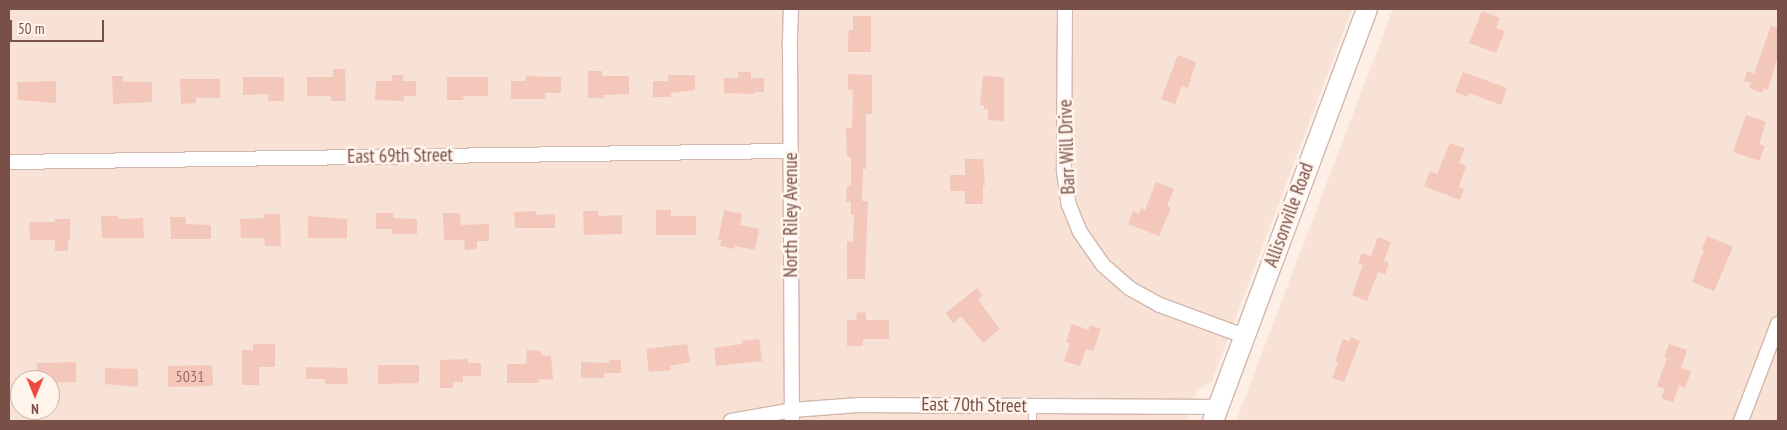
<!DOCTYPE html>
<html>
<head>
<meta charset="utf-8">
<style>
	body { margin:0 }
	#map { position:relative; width:1787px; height:430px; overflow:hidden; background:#fdefe5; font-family:"PT Sans Narrow",sans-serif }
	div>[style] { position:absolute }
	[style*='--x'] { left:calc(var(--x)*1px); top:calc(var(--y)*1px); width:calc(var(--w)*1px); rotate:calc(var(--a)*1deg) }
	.residential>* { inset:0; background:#f7e2d5 }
	.building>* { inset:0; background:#f4c7bb }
	.roads { filter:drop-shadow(1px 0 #d2b7ac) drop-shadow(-1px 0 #d2b7ac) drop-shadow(0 1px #d2b7ac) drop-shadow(0 -1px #d2b7ac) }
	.service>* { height:7px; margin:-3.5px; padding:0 3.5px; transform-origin:3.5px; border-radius:3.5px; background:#fff }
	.minor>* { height:14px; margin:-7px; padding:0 7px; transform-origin:7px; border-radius:7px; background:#fff }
	.secondary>* { height:20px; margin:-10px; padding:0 10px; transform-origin:10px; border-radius:10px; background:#fff }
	span { translate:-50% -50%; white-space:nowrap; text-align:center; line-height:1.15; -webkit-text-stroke:5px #fff4ec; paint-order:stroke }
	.number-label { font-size:16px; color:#976e65 }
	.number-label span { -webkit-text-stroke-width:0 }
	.street-label { font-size:19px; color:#785048 }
	.frame { position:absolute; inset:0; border:10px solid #785048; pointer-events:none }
	.north { position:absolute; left:10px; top:370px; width:50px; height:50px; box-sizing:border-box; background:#fff4ec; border:1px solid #c9b2aa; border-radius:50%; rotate:180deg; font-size:14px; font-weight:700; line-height:20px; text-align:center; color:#785048 }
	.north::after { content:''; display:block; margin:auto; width:18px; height:22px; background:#ed4a44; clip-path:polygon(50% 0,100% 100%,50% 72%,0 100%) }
	.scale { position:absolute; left:10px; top:20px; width:94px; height:22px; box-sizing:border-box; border:2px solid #785048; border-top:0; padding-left:6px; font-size:15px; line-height:18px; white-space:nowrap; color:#785048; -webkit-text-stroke:4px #fff4ec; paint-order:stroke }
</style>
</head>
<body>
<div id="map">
	<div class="residential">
		<div style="clip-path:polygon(evenodd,9px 9px,1352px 9px,1212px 381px,1197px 391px,1186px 421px,9px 421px,9px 9px,20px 380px,50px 380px,50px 410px,20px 410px,20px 380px)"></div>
		<div style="clip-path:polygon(1393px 9px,1778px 9px,1778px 421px,1236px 421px)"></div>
	</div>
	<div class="building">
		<div style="clip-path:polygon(1482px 11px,1500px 18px,1496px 28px,1505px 31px,1496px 53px,1469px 43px)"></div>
		<div style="clip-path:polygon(853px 16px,871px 16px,871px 52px,848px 52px,848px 39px,849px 30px,853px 30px)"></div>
		<div style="clip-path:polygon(1771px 26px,1778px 28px,1778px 55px,1768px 90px,1764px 88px,1762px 93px,1749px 88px,1751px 83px,1744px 81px,1747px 71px,1754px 74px)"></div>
		<div style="clip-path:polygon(1178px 55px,1196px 62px,1188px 88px,1182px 86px,1175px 104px,1161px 99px)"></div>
		<div style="clip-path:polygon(333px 69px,345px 69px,346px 101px,331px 101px,331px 96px,307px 96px,307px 77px,333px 77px)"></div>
		<div style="clip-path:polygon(588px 71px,602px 71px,602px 76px,629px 76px,629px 94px,603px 95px,604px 98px,588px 98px)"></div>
		<div style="clip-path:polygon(738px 72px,751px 72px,751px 78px,764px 78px,764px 92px,754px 92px,754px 94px,724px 93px,724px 78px,738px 78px)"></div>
		<div style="clip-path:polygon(1463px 72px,1507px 88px,1501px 105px,1469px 93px,1468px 97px,1455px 92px)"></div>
		<div style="clip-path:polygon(848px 74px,872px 75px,872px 114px,866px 114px,866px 169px,863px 169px,862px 201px,868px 201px,865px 279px,847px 279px,847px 242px,853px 242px,854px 215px,851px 215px,851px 202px,846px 202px,847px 186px,851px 186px,851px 157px,847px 157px,846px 128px,852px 128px,853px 90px,848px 90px)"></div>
		<div style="clip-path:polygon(392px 75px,403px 75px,403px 81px,416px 81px,416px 96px,404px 96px,404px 101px,375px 100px,376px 81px,392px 81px)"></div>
		<div style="clip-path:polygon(668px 75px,695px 75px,695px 90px,671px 93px,671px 97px,653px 97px,653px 81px,668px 81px)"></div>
		<div style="clip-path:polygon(112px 76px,123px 76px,123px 82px,152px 82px,152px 102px,113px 104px)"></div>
		<div style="clip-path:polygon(526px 76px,561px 77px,561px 93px,545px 93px,545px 99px,511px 99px,511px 81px,526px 81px)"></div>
		<div style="clip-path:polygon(983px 76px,1004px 77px,1004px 121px,988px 120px,988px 109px,984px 109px,984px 105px,980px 105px)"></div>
		<div style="clip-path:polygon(243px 77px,284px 77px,284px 101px,268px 101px,268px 94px,243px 95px)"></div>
		<div style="clip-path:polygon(447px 77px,488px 77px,488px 96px,463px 96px,464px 100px,447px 100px)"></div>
		<div style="clip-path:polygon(180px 79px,220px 79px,220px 98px,196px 98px,196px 103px,181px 104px)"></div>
		<div style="clip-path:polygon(56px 81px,56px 103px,18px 100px,17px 82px)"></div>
		<div style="clip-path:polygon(1746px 115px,1766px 122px,1759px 144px,1765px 146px,1759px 161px,1733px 152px)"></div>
		<div style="clip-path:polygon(1450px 143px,1465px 148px,1459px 163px,1466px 166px,1459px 187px,1464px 189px,1460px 200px,1424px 186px,1430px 171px,1437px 174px)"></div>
		<div style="clip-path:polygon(965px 159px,983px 159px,985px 186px,983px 186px,983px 204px,965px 204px,965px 191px,950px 191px,950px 175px,965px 175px)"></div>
		<div style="clip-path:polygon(1156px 182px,1174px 189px,1167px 206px,1171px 208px,1159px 236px,1128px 224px,1133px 211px,1139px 214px,1141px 208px,1145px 210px)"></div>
		<div style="clip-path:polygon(656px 210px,671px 210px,671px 216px,696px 216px,696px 235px,656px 235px)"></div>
		<div style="clip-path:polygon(724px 210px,742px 214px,740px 225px,759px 229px,755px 250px,735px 246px,734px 249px,720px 246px,721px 240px,718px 240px)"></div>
		<div style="clip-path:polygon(536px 211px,536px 215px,555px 214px,555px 228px,515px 228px,514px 212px)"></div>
		<div style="clip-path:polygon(583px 211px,598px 211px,598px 216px,622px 215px,622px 234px,584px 235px)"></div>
		<div style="clip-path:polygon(376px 213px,393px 213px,393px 218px,417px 219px,417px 234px,392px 234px,392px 229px,376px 229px)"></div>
		<div style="clip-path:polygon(443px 213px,460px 213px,461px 225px,489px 224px,489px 241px,477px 241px,477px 249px,465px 250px,464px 240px,444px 240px)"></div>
		<div style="clip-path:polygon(264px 214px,280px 214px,281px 246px,265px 246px,264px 238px,241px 238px,240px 219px,264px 218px)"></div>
		<div style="clip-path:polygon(101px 216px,118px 216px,118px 219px,143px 218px,144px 238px,102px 238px)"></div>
		<div style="clip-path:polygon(308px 216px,347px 219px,347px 238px,308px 238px)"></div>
		<div style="clip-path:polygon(170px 217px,186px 217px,186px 224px,211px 225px,211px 239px,171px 239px)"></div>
		<div style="clip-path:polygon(55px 219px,70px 219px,70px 240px,68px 240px,68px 251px,55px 251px,55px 240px,30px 240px,29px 222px,55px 222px)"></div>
		<div style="clip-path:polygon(1707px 236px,1733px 247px,1714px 291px,1692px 282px,1704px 250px,1702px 249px)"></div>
		<div style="clip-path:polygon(1378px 237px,1391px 242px,1384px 261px,1389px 263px,1385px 274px,1378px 272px,1367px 301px,1352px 295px,1363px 265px,1358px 264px,1362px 253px,1371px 256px)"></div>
		<div style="clip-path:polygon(977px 288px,983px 295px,978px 300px,1000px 329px,983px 343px,961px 316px,953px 323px,946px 313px)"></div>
		<div style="clip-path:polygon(857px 312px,866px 313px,866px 320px,889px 320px,889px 339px,863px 339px,863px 346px,847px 346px,847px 320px,856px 320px)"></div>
		<div style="clip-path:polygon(1072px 324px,1089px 330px,1090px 325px,1101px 329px,1093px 351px,1086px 349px,1080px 366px,1064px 361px,1070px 343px,1066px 342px)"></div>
		<div style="clip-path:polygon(1351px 337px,1360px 341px,1344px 382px,1332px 378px,1338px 363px,1335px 361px,1343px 339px,1349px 341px)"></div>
		<div style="clip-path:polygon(759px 339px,762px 361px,716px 366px,714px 348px,742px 344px,742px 341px)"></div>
		<div style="clip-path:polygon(253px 344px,275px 344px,275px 367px,259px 367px,259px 385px,242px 385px,242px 350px,253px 350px)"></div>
		<div style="clip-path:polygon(687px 344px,690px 362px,670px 366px,671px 370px,649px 372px,646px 349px)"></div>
		<div style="clip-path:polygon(1669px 344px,1687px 350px,1681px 368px,1691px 371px,1685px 388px,1679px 385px,1673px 402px,1661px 398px,1665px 389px,1657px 386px,1667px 358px,1664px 357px)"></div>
		<div style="clip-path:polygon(527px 350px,541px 351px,541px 355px,551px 356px,553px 380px,539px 379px,539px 383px,507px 383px,507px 364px,526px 364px)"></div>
		<div style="clip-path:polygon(468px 359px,468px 363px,481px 363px,481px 376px,463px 376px,463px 382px,453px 382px,453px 388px,440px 388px,440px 360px)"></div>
		<div style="clip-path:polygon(609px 360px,621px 360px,621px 373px,604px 373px,604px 378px,581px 378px,581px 362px,609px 363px)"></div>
		<div style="clip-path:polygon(76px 362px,76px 382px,50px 383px,50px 380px,37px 380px,37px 363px)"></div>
		<div style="clip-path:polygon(212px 365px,213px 386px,168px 387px,168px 366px)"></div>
		<div style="clip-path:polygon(378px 365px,419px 365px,419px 383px,378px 384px)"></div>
		<div style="clip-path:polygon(306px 367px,347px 368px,348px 384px,325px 384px,325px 379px,306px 379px)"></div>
		<div style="clip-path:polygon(105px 368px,138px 369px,138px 387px,105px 384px)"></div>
	</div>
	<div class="roads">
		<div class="service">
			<div style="--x:1032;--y:421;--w:16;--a:-90"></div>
		</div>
		<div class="minor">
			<div style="--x:791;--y:9;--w:38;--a:92"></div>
			<div style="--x:790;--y:47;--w:374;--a:89.7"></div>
			<div style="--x:1065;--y:9;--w:162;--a:90.4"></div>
			<div style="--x:1064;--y:171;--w:34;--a:82"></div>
			<div style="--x:1069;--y:205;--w:29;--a:68"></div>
			<div style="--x:1080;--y:232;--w:40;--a:55.1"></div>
			<div style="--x:1103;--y:265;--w:35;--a:41"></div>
			<div style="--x:1129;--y:288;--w:35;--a:29"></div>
			<div style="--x:1160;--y:305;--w:90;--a:20.3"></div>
			<div style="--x:9;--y:162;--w:782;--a:-0.81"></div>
			<div style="--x:731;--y:421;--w:62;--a:-10.2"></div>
			<div style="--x:792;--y:410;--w:67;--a:-4.3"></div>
			<div style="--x:859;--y:405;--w:360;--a:0.3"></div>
			<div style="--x:1741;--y:421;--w:104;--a:-69.1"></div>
		</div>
		<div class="secondary">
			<div style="--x:1213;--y:421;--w:440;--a:-69.5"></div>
		</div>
	</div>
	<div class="number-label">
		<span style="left:190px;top:376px">5031</span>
	</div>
	<div class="street-label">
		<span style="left:1067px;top:147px;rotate:-92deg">Barr Will Drive</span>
		<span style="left:400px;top:156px;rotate:-1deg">East 69th Street</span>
		<span style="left:791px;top:215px;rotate:-90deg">North Riley Avenue</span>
		<span style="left:1289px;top:215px;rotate:-70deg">Allisonville Road</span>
		<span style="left:974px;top:405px;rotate:1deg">East 70th Street</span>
	</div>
	<div class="frame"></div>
	<div class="north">N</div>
	<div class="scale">50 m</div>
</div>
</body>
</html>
